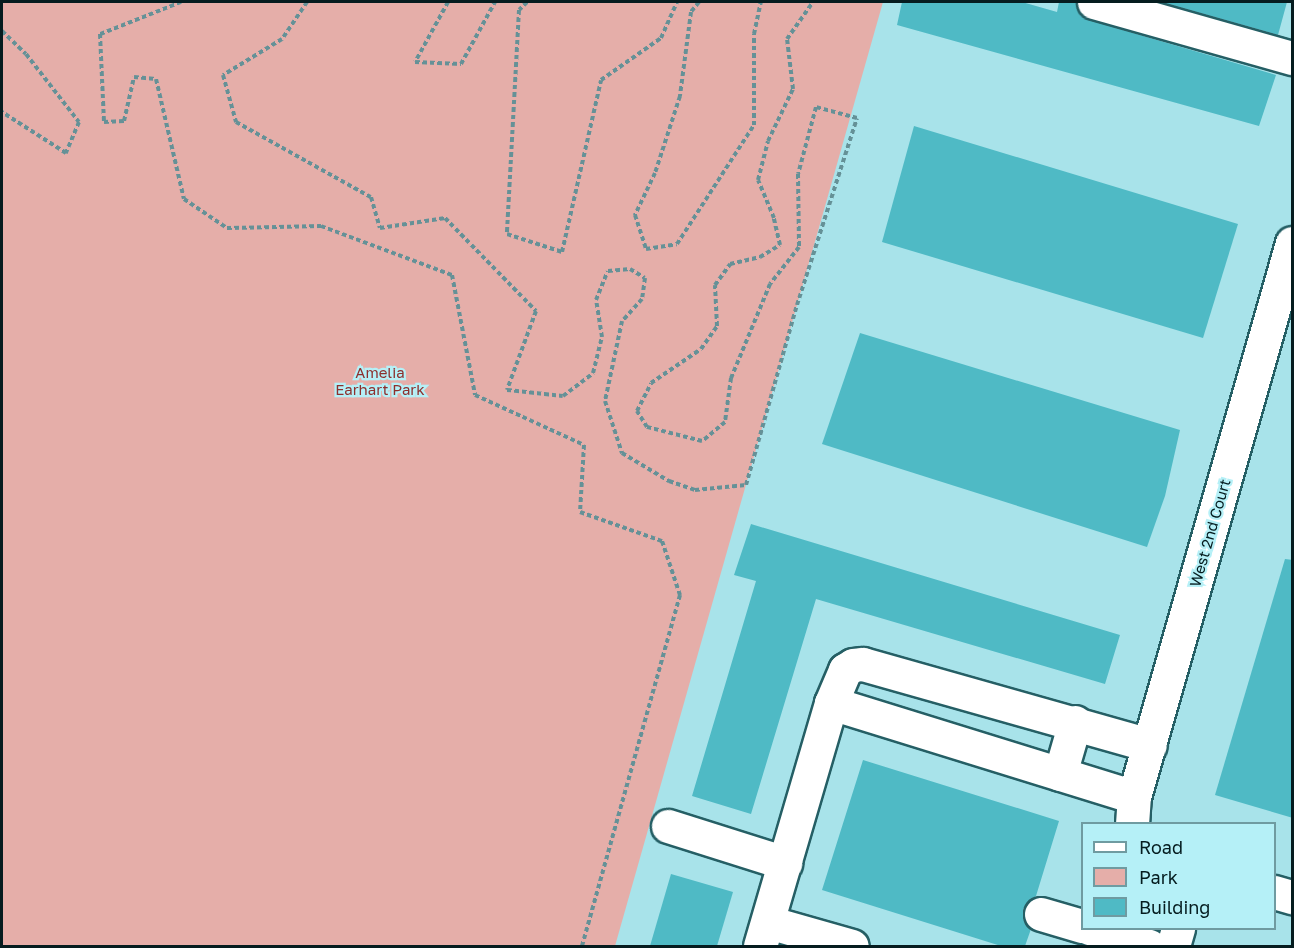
<!DOCTYPE html>
<html>
<head>
<meta charset="utf-8">
<style>
	body { margin:0 }
	#map { position:relative; width:1294px; height:948px; overflow:hidden; background:#a8e3ea; font-family:"Golos Text",sans-serif }
	div>[style] { position:absolute }
	[style*='--x'] { left:calc(var(--x)*1px); top:calc(var(--y)*1px); width:calc(var(--w)*1px); rotate:calc(var(--a)*1deg) }
	.green>* { inset:0; background:#e5aea9 }
	.building>* { inset:0; background:#4fbac5 }
	.path>* { height:4px; margin-top:-2px; transform-origin:0; background:repeating-linear-gradient(90deg,#659197 0 4.5px,transparent 0 7.5px) }
	.roads { filter:drop-shadow(2px 0 #255f65) drop-shadow(-2px 0 #255f65) drop-shadow(0 2px #255f65) drop-shadow(0 -2px #255f65) }
	.minor>* { height:33px; margin:-16.5px; padding:0 16.5px; transform-origin:16.5px; border-radius:16.5px; background:#fff }
	span { translate:-50% -50%; white-space:nowrap; text-align:center; line-height:1.15; -webkit-text-stroke:4.5px #b5f0f7; paint-order:stroke }
	.park-label { font-size:15px; color:#8d2f2d }
	.street-label { font-size:15px; color:#051c1f }
	.frame { position:absolute; inset:0; border:3px solid #051c1f; pointer-events:none }
	.legend { position:absolute; left:1081px; top:822px; width:195px; height:108px; box-sizing:border-box; background:#b5f0f7; border:2px solid #6f9ba1; margin:0; padding:8px 10px; list-style:none; font-size:18px; color:#051c1f }
	.legend li { display:flex; align-items:center; gap:12px; height:30px }
	.legend b { width:30px; border:2px solid #6f9ba1 }
</style>
</head>
<body>
<div id="map">
	<div class="green">
		<div style="clip-path:polygon(2px 2px,883px 2px,615px 946px,2px 946px)"></div>
	</div>
	<div class="building">
		<div style="clip-path:polygon(902px 2px,1022px 2px,1057px 12px,1059px 2px,1076px 2px,1080px 15px,1089px 20px,1276px 75px,1259px 126px,897px 25px)"></div>
		<div style="clip-path:polygon(1161px 2px,1287px 2px,1278px 35px)"></div>
		<div style="clip-path:polygon(914px 126px,1238px 224px,1203px 338px,882px 242px)"></div>
		<div style="clip-path:polygon(860px 333px,1180px 430px,1165px 496px,1147px 547px,822px 444px)"></div>
		<div style="clip-path:polygon(751px 524px,1120px 635px,1105px 684px,816px 599px,751px 814px,692px 796px,756px 581px,734px 575px)"></div>
		<div style="clip-path:polygon(1285px 559px,1293px 560px,1293px 818px,1215px 795px)"></div>
		<div style="clip-path:polygon(863px 760px,1059px 821px,1036px 896px,1023px 909px,1023px 919px,1031px 929px,1025px 946px,1001px 946px,822px 890px)"></div>
		<div style="clip-path:polygon(671px 874px,733px 892px,717px 946px,650px 946px)"></div>
	</div>
	<div class="path">
		<div style="--x:181;--y:2;--w:87;--a:158.4"></div>
		<div style="--x:100;--y:34;--w:88;--a:87.4"></div>
		<div style="--x:104;--y:122;--w:20;--a:-3"></div>
		<div style="--x:124;--y:121;--w:45;--a:-77.2"></div>
		<div style="--x:134;--y:77;--w:22;--a:5"></div>
		<div style="--x:156;--y:79;--w:123;--a:76.9"></div>
		<div style="--x:184;--y:199;--w:52;--a:34"></div>
		<div style="--x:227;--y:228;--w:94;--a:-1.2"></div>
		<div style="--x:321;--y:226;--w:140;--a:20.5"></div>
		<div style="--x:452;--y:275;--w:122;--a:79.1"></div>
		<div style="--x:475;--y:395;--w:120;--a:24.6"></div>
		<div style="--x:584;--y:445;--w:67;--a:93.4"></div>
		<div style="--x:580;--y:512;--w:87;--a:19.5"></div>
		<div style="--x:662;--y:541;--w:57;--a:71.6"></div>
		<div style="--x:680;--y:595;--w:364;--a:105.6"></div>
		<div style="--x:307;--y:2;--w:45;--a:124"></div>
		<div style="--x:282;--y:39;--w:69;--a:148.6"></div>
		<div style="--x:223;--y:75;--w:49;--a:74.5"></div>
		<div style="--x:236;--y:122;--w:154;--a:29.1"></div>
		<div style="--x:371;--y:197;--w:32;--a:74"></div>
		<div style="--x:380;--y:228;--w:66;--a:-8.7"></div>
		<div style="--x:445;--y:218;--w:130;--a:45.6"></div>
		<div style="--x:536;--y:311;--w:84;--a:110.2"></div>
		<div style="--x:507;--y:390;--w:56;--a:6.1"></div>
		<div style="--x:563;--y:396;--w:38;--a:-37"></div>
		<div style="--x:593;--y:373;--w:37;--a:-76"></div>
		<div style="--x:602;--y:337;--w:37;--a:-99"></div>
		<div style="--x:596;--y:300;--w:31;--a:-68"></div>
		<div style="--x:608;--y:271;--w:22;--a:-5"></div>
		<div style="--x:630;--y:269;--w:17;--a:31"></div>
		<div style="--x:645;--y:278;--w:21;--a:98"></div>
		<div style="--x:642;--y:299;--w:30;--a:132"></div>
		<div style="--x:622;--y:321;--w:82;--a:102"></div>
		<div style="--x:605;--y:401;--w:55;--a:71.9"></div>
		<div style="--x:622;--y:453;--w:55;--a:30.8"></div>
		<div style="--x:669;--y:481;--w:28;--a:19"></div>
		<div style="--x:695;--y:490;--w:51;--a:-5.6"></div>
		<div style="--x:746;--y:485;--w:187;--a:-74.2"></div>
		<div style="--x:797;--y:305;--w:196;--a:-72.2"></div>
		<div style="--x:857;--y:118;--w:42;--a:-165"></div>
		<div style="--x:816;--y:107;--w:69;--a:105"></div>
		<div style="--x:798;--y:174;--w:73;--a:89.2"></div>
		<div style="--x:799;--y:247;--w:47;--a:128.1"></div>
		<div style="--x:770;--y:284;--w:102;--a:112.5"></div>
		<div style="--x:731;--y:378;--w:44;--a:97.8"></div>
		<div style="--x:725;--y:422;--w:30;--a:140"></div>
		<div style="--x:702;--y:441;--w:57;--a:-165.7"></div>
		<div style="--x:647;--y:427;--w:19;--a:-122"></div>
		<div style="--x:637;--y:411;--w:31;--a:-63"></div>
		<div style="--x:651;--y:383;--w:60;--a:-34.2"></div>
		<div style="--x:701;--y:349;--w:28;--a:-55"></div>
		<div style="--x:717;--y:326;--w:41;--a:-92.8"></div>
		<div style="--x:715;--y:285;--w:26;--a:-54"></div>
		<div style="--x:730;--y:264;--w:31;--a:-13"></div>
		<div style="--x:760;--y:257;--w:23;--a:-31"></div>
		<div style="--x:780;--y:245;--w:28;--a:-103"></div>
		<div style="--x:774;--y:218;--w:41;--a:-112.8"></div>
		<div style="--x:758;--y:180;--w:40;--a:-75.6"></div>
		<div style="--x:768;--y:141;--w:58;--a:-64.3"></div>
		<div style="--x:793;--y:89;--w:50;--a:-96.8"></div>
		<div style="--x:787;--y:39;--w:45;--a:-54.9"></div>
		<div style="--x:448;--y:2;--w:68;--a:118.8"></div>
		<div style="--x:415;--y:62;--w:46;--a:2.5"></div>
		<div style="--x:461;--y:64;--w:71;--a:-61.3"></div>
		<div style="--x:527;--y:2;--w:11;--a:135"></div>
		<div style="--x:519;--y:10;--w:224;--a:93.1"></div>
		<div style="--x:507;--y:234;--w:58;--a:18.1"></div>
		<div style="--x:562;--y:252;--w:176;--a:-77.2"></div>
		<div style="--x:601;--y:80;--w:73;--a:-35"></div>
		<div style="--x:661;--y:38;--w:39;--a:-66"></div>
		<div style="--x:699;--y:2;--w:13;--a:129"></div>
		<div style="--x:691;--y:12;--w:85;--a:97.5"></div>
		<div style="--x:680;--y:96;--w:81;--a:108"></div>
		<div style="--x:655;--y:173;--w:47;--a:115.5"></div>
		<div style="--x:635;--y:215;--w:36;--a:72"></div>
		<div style="--x:646;--y:249;--w:31;--a:-9"></div>
		<div style="--x:677;--y:244;--w:142;--a:-57.1"></div>
		<div style="--x:754;--y:125;--w:91;--a:-90"></div>
		<div style="--x:754;--y:34;--w:33;--a:-78"></div>
		<div style="--x:2;--y:31;--w:33;--a:44"></div>
		<div style="--x:26;--y:54;--w:86;--a:52.1"></div>
		<div style="--x:79;--y:122;--w:34;--a:113"></div>
		<div style="--x:66;--y:153;--w:76;--a:-147.4"></div>
	</div>
	<div class="roads">
		<div class="minor">
			<div style="--x:1094;--y:2;--w:206;--a:15.8"></div>
			<div style="--x:831;--y:703;--w:317;--a:17.2"></div>
			<div style="--x:1060;--y:774;--w:54;--a:-73.9"></div>
			<div style="--x:1132;--y:824;--w:27;--a:-86"></div>
			<div style="--x:1134;--y:797;--w:576;--a:-74.08"></div>
			<div style="--x:668;--y:826;--w:123;--a:17.5"></div>
			<div style="--x:1274;--y:892;--w:19;--a:16"></div>
			<div style="--x:1041;--y:914;--w:43;--a:16.3"></div>
			<div style="--x:768;--y:922;--w:87;--a:15.9"></div>
			<div style="--x:1089;--y:928;--w:63;--a:16.7"></div>
			<div style="--x:760;--y:946;--w:253;--a:-73.7"></div>
			<div style="--x:831;--y:703;--w:36;--a:-67"></div>
			<div style="--x:845;--y:670;--w:9;--a:-32"></div>
			<div style="--x:853;--y:665;--w:10;--a:-6"></div>
			<div style="--x:863;--y:664;--w:298;--a:15.8"></div>
			<div style="--x:1173;--y:946;--w:19;--a:-74"></div>
		</div>
	</div>
	<div class="park-label">
		<span style="left:380px;top:381px">Amelia<br>Earhart Park</span>
	</div>
	<div class="street-label">
		<span style="left:1210px;top:533px;rotate:-74deg">West 2nd Court</span>
	</div>
	<div class="frame"></div>
	<ul class="legend">
	<li><b style="height:8px;background:#fff"></b>Road</li>
	<li><b style="height:16px;background:#e5aea9"></b>Park</li>
	<li><b style="height:16px;background:#4fbac5"></b>Building</li>
	</ul>
</div>
</body>
</html>
